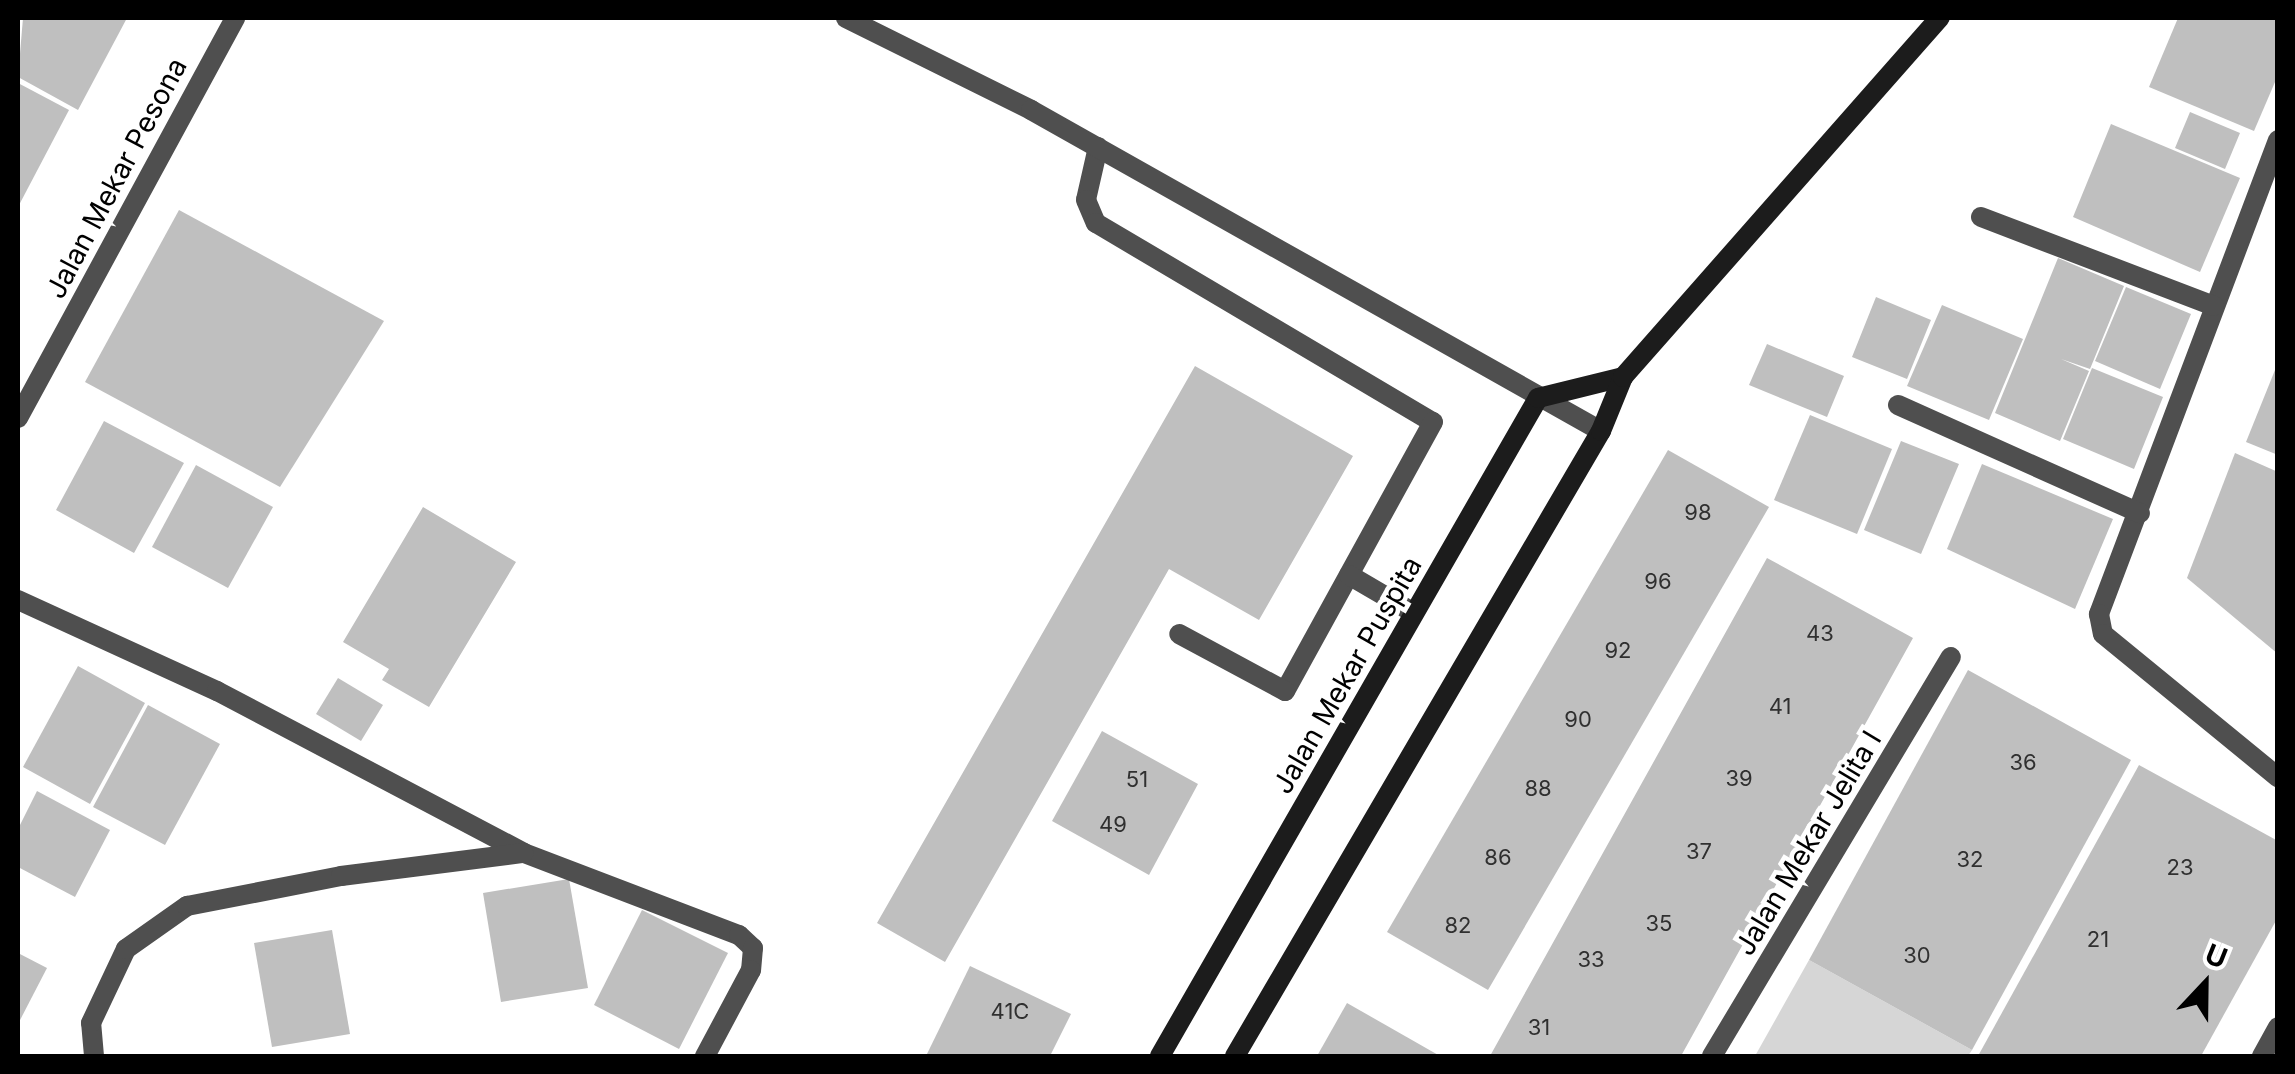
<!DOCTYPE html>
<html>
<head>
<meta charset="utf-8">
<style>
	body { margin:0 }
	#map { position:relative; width:2295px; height:1074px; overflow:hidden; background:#fff; font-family:Inter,sans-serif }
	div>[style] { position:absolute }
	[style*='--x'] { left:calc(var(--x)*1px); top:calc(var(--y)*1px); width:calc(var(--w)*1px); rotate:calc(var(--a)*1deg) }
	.green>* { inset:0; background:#d6d6d6 }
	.building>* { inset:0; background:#bfbfbf }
	.lane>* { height:20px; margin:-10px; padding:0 10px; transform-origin:10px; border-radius:10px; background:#4f4f4f }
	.street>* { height:20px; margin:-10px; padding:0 10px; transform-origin:10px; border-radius:10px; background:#4f4f4f }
	.secondary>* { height:20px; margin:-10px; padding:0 10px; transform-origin:10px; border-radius:10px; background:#1c1c1c }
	span { translate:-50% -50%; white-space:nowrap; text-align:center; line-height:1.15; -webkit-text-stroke:9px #fff; paint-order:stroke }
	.number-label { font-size:22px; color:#303030 }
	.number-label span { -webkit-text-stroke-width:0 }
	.street-label { font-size:28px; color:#000 }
	.frame { position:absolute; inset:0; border:20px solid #000; pointer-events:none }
	.north { position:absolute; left:2155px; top:934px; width:100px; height:100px; -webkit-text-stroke:8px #fff; paint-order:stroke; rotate:22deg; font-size:28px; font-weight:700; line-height:40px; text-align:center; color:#000 }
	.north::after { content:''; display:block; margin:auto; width:35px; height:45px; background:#000; clip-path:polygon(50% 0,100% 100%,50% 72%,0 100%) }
</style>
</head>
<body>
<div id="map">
	<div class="green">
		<div style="clip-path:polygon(1809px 960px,1972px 1050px,1968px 1056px,1755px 1056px)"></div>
	</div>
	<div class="building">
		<div style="clip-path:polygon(23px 18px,127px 18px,78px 110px,18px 77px)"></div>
		<div style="clip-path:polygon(2178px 18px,2278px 18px,2278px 75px,2254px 131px,2149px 87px)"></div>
		<div style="clip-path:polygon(18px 83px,69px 110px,18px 207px)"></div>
		<div style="clip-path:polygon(2190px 112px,2240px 133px,2225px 169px,2175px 148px)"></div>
		<div style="clip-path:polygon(2111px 124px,2240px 178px,2200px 272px,2073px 217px)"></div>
		<div style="clip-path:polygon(179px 210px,384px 321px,280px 487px,85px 382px)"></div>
		<div style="clip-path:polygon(2058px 258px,2124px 286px,2090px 369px,2061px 359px,2089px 371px,2060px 441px,1995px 413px)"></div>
		<div style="clip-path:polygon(2126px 287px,2191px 314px,2160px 389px,2095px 361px)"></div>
		<div style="clip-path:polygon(1876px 297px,1931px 320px,1907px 379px,1852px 357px)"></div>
		<div style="clip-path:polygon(1942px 305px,2023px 339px,1989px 420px,1907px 386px)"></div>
		<div style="clip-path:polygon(1767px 344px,1844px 376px,1827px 417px,1749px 385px)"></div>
		<div style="clip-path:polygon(2277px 365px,2278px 365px,2278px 455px,2246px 442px)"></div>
		<div style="clip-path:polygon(1195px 366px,1353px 456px,1259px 620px,1169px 569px,945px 962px,877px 923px)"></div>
		<div style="clip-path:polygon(2092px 368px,2163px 397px,2134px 469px,2063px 439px)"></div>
		<div style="clip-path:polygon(1810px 415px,1892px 449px,1857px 534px,1774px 500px)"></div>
		<div style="clip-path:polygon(104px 421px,184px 463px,134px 553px,56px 510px)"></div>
		<div style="clip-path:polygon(1901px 441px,1959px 464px,1921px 554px,1864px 530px)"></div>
		<div style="clip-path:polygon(1668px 450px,1769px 507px,1488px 990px,1387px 932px)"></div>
		<div style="clip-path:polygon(2235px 453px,2278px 472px,2278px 654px,2187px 578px)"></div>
		<div style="clip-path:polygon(1982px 464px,2113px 519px,2075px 609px,1947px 549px)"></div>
		<div style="clip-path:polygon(196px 465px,273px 507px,228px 588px,152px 547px)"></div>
		<div style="clip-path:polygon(423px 507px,516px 562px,429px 707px,382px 680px,389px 669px,343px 642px)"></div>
		<div style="clip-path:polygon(1767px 558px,1913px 638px,1712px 1000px,1681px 1056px,1490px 1056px)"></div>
		<div style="clip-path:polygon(78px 666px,145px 703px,90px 804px,23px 767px)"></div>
		<div style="clip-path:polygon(1968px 670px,2131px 760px,1972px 1050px,1809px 960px)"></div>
		<div style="clip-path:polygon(338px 678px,383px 705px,361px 741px,316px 714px)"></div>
		<div style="clip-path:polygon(148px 705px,220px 744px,165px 845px,93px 807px)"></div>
		<div style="clip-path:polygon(1102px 731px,1198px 784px,1149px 875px,1052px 821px)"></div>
		<div style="clip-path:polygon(2139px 765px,2278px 841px,2278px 917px,2201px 1056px,1978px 1056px)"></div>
		<div style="clip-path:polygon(37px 791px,110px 830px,75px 897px,18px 867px,18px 829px)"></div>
		<div style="clip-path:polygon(569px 879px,588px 988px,501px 1002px,483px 893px)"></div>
		<div style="clip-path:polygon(642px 910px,728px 953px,679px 1049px,594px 1005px)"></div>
		<div style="clip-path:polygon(332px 930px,350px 1034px,272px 1047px,254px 943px)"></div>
		<div style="clip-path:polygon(18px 953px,47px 968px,18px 1024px)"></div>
		<div style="clip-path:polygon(970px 966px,1071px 1014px,1050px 1056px,926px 1056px)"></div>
		<div style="clip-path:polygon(1347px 1003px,1440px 1056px,1317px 1056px)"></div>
	</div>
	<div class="lane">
		<div style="--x:1098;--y:147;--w:54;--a:102.8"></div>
		<div style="--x:1086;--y:200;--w:25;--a:67"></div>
		<div style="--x:1096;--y:223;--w:391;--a:30.6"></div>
		<div style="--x:1433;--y:422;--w:307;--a:118.8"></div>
		<div style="--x:1285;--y:691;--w:120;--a:-151.7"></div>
		<div style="--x:1349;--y:575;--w:75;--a:30.3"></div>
	</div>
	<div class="street">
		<div style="--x:846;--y:18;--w:207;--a:26.4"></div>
		<div style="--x:1031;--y:110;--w:654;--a:29.39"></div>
		<div style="--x:2278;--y:140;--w:507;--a:110.69"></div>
		<div style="--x:2099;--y:614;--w:20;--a:79"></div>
		<div style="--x:2103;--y:634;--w:226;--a:39.3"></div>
		<div style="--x:1981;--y:217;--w:249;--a:20.9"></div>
		<div style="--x:1898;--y:405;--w:265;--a:24.1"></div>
		<div style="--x:18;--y:418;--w:455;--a:-61.5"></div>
		<div style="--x:18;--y:600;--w:219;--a:24.6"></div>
		<div style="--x:217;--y:691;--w:347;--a:27.8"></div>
		<div style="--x:524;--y:853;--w:230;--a:20.9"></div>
		<div style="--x:739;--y:935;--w:19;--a:43"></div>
		<div style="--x:753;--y:948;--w:22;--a:95"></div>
		<div style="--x:751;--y:970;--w:98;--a:118.1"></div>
		<div style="--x:94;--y:1056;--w:33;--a:-95"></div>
		<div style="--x:91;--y:1023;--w:82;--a:-64.7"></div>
		<div style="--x:126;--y:949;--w:75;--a:-35.2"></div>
		<div style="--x:187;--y:906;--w:157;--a:-11"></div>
		<div style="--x:341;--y:876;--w:184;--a:-7.2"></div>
		<div style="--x:1712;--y:1056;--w:465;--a:-59.1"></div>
		<div style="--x:2262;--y:1056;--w:33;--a:-61"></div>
	</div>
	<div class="secondary">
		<div style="--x:1160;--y:1056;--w:759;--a:-60.12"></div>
		<div style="--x:1538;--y:398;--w:88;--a:-13.9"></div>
		<div style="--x:1235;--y:1056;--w:724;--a:-59.65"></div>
		<div style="--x:1601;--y:431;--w:58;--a:-67.8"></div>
		<div style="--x:1623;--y:377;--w:479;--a:-48.6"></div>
	</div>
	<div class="number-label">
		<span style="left:1698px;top:513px">98</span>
		<span style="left:1658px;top:582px">96</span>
		<span style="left:1820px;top:634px">43</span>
		<span style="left:1618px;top:651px">92</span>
		<span style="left:1780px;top:707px">41</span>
		<span style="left:1578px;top:720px">90</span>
		<span style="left:2023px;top:763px">36</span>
		<span style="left:1739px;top:779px">39</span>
		<span style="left:1137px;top:780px">51</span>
		<span style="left:1538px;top:789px">88</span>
		<span style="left:1113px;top:825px">49</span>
		<span style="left:1699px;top:852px">37</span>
		<span style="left:1498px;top:858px">86</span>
		<span style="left:1970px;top:860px">32</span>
		<span style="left:2180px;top:868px">23</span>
		<span style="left:1659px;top:924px">35</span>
		<span style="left:1458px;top:926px">82</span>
		<span style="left:2098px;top:940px">21</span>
		<span style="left:1917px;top:956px">30</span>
		<span style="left:1591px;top:960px">33</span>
		<span style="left:1010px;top:1012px">41C</span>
		<span style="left:1539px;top:1028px">31</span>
	</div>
	<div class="street-label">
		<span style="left:116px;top:178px;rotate:-62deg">Jalan Mekar Pesona</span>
		<span style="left:1347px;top:675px;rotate:-60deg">Jalan Mekar Puspita</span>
		<span style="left:1808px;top:843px;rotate:-59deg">Jalan Mekar Jelita I</span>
	</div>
	<div class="frame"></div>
	<div class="north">U</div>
</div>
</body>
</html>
